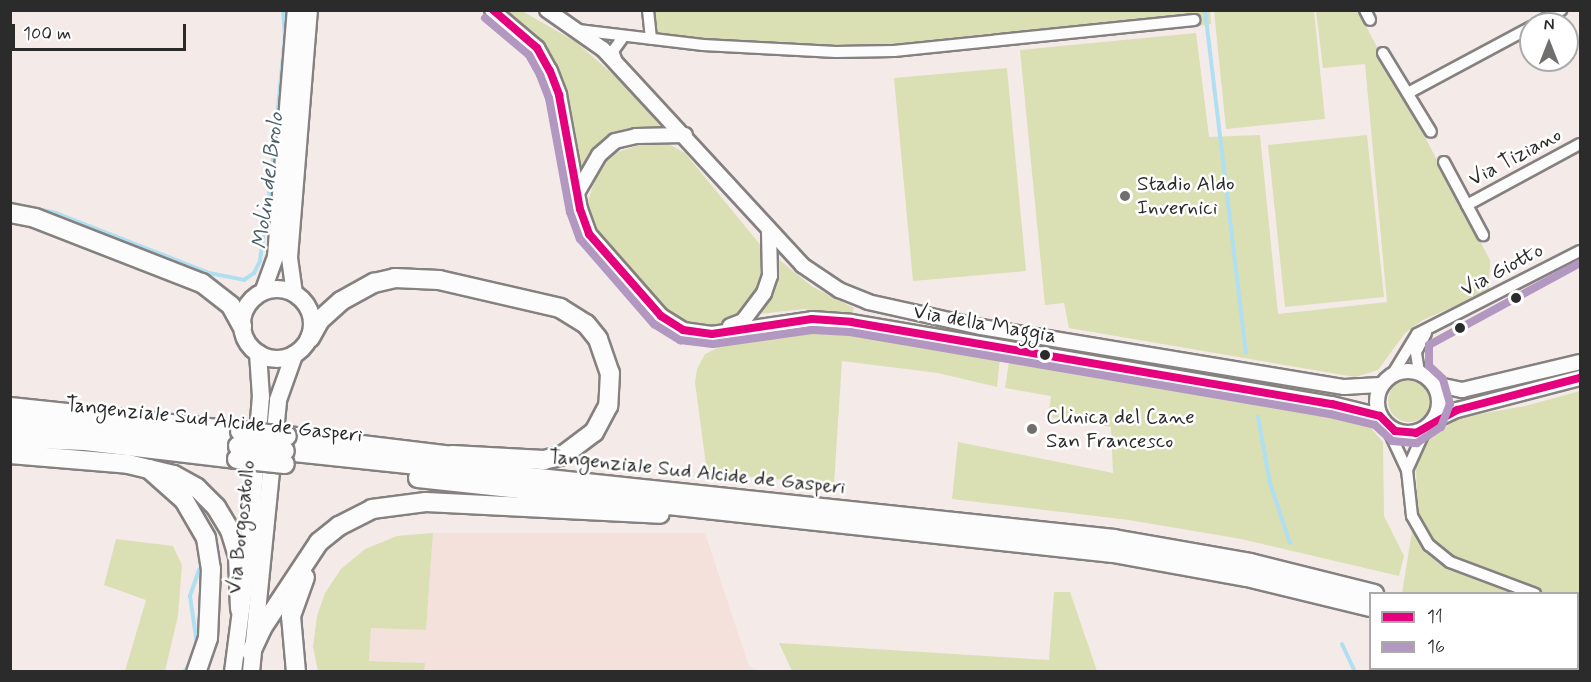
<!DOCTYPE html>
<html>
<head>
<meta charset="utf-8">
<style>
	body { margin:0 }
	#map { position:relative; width:1591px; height:682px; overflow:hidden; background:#f4ebe9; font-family:Mynerve,sans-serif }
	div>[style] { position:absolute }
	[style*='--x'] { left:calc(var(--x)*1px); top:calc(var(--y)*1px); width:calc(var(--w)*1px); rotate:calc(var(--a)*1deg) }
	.built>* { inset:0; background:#f5e1dc }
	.green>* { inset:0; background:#dadfb4 }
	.round { border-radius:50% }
	.stream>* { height:4px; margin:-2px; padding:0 2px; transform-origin:2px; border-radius:2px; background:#afdff1 }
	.roads { filter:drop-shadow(2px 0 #858180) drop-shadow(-2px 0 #858180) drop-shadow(0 2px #858180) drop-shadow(0 -2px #858180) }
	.minor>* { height:10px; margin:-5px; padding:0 5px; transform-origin:5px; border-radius:5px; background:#fdfcfc }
	.tertiary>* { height:14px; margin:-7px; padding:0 7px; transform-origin:7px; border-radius:7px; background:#fdfcfc }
	.tertiary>.ring { margin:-7px; padding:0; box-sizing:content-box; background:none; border:14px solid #fdfcfc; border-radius:50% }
	.secondary>* { height:15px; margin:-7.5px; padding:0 7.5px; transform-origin:7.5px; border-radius:7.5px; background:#fdfcfc }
	.primary>* { height:16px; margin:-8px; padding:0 8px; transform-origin:8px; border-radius:8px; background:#fdfcfc }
	.primary>.ring { margin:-8px; padding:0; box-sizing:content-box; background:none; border:16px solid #fdfcfc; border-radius:50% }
	.trunk>* { height:18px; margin:-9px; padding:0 9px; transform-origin:9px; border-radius:9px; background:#fdfcfc }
	.bridges { filter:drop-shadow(2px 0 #858180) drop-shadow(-2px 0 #858180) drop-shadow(0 2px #858180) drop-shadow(0 -2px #858180) }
	.trunk-bridge>* { height:18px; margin:-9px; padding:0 9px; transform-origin:9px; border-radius:9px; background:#fdfcfc }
	.bus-1>* { height:8px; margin:-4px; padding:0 4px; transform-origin:4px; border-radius:4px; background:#e5007d }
	.bus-2>* { height:8px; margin:-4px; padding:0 4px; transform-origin:4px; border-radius:4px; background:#b297c1 }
	.dots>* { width:16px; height:16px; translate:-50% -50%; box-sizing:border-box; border:3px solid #fff; border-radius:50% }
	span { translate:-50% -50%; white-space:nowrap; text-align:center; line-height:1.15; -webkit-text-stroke:5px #fff; paint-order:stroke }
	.street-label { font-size:21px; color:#2b2b2b }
	.poi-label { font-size:21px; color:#2b2b2b }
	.left { translate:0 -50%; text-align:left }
	.water-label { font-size:22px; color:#4a6067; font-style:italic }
	.frame { position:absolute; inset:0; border:12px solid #2b2b2b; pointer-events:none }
	.legend { position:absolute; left:1369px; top:592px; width:210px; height:78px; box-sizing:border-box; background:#fff; border:2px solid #aaa; margin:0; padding:8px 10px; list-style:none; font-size:18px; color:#2b2b2b }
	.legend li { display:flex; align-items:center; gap:12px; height:30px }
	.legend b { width:30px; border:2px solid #aaa }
	.north { position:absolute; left:1519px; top:12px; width:60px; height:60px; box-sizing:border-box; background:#fff; border:2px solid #aaa; border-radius:50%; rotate:0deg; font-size:16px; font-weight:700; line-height:24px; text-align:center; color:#2b2b2b }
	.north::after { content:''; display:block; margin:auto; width:21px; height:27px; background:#716e6e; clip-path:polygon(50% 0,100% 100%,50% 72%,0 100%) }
	.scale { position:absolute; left:12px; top:24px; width:174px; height:27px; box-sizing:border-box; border:3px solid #2b2b2b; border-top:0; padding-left:8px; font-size:18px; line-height:21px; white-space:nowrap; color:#2b2b2b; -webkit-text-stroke:4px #fff; paint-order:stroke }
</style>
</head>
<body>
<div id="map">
	<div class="built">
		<div style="clip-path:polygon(433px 533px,705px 533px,749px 666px,759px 671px,424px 672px,424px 663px,369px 661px,371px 628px,426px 630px)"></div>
	</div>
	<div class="green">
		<div style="clip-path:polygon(1210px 10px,1211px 24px,1192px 27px,1191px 15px,876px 47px,798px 48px,648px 35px,646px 11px)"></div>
		<div style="clip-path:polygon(506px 11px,522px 11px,576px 42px,633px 92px,664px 131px,596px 152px,582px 171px,561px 76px,541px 42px)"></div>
		<div style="clip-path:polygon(1214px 11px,1314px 11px,1325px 119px,1226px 129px)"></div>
		<div style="clip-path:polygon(1316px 11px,1358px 11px,1490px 260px,1489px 291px,1423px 320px,1405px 333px,1378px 370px,1355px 377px,1069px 328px,1064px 303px,1045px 305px,1020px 50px,1196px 33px,1209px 137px,1260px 135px,1278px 314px,1387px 302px,1365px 64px,1323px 68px)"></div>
		<div style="clip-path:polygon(1007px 68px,1026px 271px,913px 281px,894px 78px)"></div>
		<div style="clip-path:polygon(1367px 135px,1384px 297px,1285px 307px,1268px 145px)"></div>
		<div style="clip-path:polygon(648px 142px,668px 144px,685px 153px,763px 248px,765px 278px,751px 306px,729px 323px,710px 328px,678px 321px,600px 237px,592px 222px,588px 201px,599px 167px,612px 154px)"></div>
		<div style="clip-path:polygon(777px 258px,813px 287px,854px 308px,852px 314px,803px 309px,759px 314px,775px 282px)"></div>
		<div style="clip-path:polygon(822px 330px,924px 342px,1000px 358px,997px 387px,938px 373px,842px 361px,834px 484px,707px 473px,695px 382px,697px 369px,705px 354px,728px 343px)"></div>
		<div style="clip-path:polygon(1009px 362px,1356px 420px,1370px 427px,1383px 442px,1384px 516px,1404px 556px,1399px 576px,1241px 539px,1129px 520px,952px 499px,958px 442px,1113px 473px,1111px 427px,1048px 417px,1051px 396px,1005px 388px)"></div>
		<div class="round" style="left:1388px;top:380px;width:42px;height:42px"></div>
		<div style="clip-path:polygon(1580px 391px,1580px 671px,1401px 672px,1578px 668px,1578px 594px,1402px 593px,1417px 501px,1416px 465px,1422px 444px,1446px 423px,1462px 417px,1525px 406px)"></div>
		<div style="clip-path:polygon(433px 533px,426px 630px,371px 628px,369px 661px,425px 663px,424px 671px,318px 671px,313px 647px,317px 616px,325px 593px,341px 569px,365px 549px,397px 536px)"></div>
		<div style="clip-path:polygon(116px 539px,173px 546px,182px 565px,178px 616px,165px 671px,125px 671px,146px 600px,104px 585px)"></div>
		<div style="clip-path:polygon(1054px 592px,1070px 592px,1097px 671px,792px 671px,779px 643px,1049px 660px)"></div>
	</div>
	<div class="stream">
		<div style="--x:1205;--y:10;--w:345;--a:83.2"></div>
		<div style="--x:10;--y:203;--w:47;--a:12.3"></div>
		<div style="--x:56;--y:213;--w:164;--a:21.4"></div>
		<div style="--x:209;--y:273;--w:36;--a:11"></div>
		<div style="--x:244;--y:280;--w:12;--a:-35"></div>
		<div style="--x:254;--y:273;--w:13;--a:-63"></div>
		<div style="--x:260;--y:261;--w:83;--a:-82.4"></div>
		<div style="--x:271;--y:179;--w:143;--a:-84.4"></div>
		<div style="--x:285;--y:37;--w:27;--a:-94"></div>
		<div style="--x:1258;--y:417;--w:67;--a:79.7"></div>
		<div style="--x:1270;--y:483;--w:63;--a:71.6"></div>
		<div style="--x:197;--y:644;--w:49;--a:-98.3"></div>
		<div style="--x:190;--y:596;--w:28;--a:-71"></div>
		<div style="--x:1342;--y:644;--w:31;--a:65"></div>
		<div style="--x:184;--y:672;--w:12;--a:-55"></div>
	</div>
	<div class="roads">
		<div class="minor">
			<div style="--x:648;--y:10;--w:29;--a:84"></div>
			<div style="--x:1365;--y:10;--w:11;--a:63"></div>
			<div style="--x:1536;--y:24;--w:29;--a:-29"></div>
			<div style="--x:578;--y:30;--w:126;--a:6.8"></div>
			<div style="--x:703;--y:45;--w:133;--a:3"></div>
			<div style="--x:836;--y:52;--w:58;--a:-1"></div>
			<div style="--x:894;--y:51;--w:302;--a:-5.9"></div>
			<div style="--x:1383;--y:53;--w:92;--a:58.7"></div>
			<div style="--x:617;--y:62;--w:12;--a:-110"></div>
			<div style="--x:613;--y:51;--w:17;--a:-54"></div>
			<div style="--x:1408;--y:93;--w:140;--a:-28.2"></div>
			<div style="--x:1444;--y:162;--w:83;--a:61.9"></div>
			<div style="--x:1467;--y:205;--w:128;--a:-28.4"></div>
			<div style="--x:1419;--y:372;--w:20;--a:-99"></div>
			<div style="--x:1416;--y:352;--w:21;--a:-62"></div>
			<div style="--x:1392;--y:375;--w:48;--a:-58.6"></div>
			<div style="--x:1417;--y:334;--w:183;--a:-27"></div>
			<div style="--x:1386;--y:425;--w:50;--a:65"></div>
			<div style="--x:1407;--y:470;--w:46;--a:83.8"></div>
			<div style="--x:1412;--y:516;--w:34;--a:60"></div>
			<div style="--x:1429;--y:545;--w:27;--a:39"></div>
			<div style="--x:1450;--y:562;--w:91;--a:20.6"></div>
			<div style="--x:1407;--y:470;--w:46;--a:-65.7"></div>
			<div style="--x:1578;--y:609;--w:2;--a:27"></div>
		</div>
		<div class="tertiary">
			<div style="--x:492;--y:10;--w:59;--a:40.2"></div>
			<div style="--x:537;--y:48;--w:26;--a:61"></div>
			<div style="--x:550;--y:71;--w:26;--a:69"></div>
			<div style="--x:559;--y:95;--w:116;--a:79.6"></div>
			<div style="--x:580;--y:209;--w:27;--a:70"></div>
			<div style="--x:589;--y:234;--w:109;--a:48.7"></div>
			<div style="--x:661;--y:316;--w:26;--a:32"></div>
			<div style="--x:683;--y:330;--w:29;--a:8"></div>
			<div style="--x:712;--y:334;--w:101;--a:-8.5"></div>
			<div style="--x:812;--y:319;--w:39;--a:4"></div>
			<div style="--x:851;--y:322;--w:488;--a:9.7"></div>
			<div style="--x:1332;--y:404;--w:49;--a:14"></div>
			<div style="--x:547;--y:10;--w:68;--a:34.9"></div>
			<div style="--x:603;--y:49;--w:294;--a:47.3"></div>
			<div style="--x:802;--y:265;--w:45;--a:34"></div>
			<div style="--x:839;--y:290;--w:31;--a:22"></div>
			<div style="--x:868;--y:302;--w:116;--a:12.5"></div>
			<div style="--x:981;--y:327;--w:368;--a:9.4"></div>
			<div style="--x:1344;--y:387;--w:37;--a:-3"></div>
			<div style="--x:577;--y:193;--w:44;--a:-59.9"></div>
			<div style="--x:599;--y:155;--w:21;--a:-41"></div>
			<div style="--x:615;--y:141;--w:22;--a:-13"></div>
			<div style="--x:636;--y:136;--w:49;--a:-1.2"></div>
			<div style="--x:730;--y:326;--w:14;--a:-21"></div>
			<div style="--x:743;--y:321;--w:35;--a:-53"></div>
			<div style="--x:764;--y:293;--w:18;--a:-71"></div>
			<div style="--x:770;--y:276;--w:45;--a:-91.3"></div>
			<div class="ring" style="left:1377px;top:371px;width:48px;height:48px"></div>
			<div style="--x:1434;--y:384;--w:29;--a:12"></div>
			<div style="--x:1462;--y:390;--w:121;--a:-13.3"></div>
			<div style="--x:1433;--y:421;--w:26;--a:-25"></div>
			<div style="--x:1457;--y:410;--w:127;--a:-14.6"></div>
		</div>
		<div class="secondary">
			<div style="--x:262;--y:292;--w:38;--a:-70"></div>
			<div style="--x:275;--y:256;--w:247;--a:-85.4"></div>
			<div style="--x:294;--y:293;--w:36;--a:-98"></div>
			<div style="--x:289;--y:257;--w:248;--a:-85.4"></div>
		</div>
		<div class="primary">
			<div class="ring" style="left:242px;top:289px;width:54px;height:54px"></div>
			<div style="--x:233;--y:672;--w:116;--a:-82.6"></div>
			<div style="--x:248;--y:557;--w:161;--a:-85.4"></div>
			<div style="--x:261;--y:397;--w:44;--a:-93.9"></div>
			<div style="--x:251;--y:672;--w:273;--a:-84.3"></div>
			<div style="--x:278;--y:400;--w:48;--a:-70.4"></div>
		</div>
		<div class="trunk">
			<div style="--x:10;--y:213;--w:25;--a:11"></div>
			<div style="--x:35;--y:218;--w:179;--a:21.3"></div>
			<div style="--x:202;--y:283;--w:37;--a:38"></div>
			<div style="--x:231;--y:306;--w:23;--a:61"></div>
			<div style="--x:310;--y:338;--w:21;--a:-61"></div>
			<div style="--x:320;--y:320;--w:28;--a:-42"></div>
			<div style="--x:341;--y:301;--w:38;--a:-29"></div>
			<div style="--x:374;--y:283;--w:22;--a:-13"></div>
			<div style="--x:395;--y:278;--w:44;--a:2.6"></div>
			<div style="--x:439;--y:280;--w:124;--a:13"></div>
			<div style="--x:560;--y:308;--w:31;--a:32"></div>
			<div style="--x:586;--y:324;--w:19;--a:51"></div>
			<div style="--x:598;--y:339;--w:36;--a:71"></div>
			<div style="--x:610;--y:373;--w:33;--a:93"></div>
			<div style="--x:608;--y:406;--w:30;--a:118"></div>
			<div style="--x:594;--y:432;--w:39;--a:143"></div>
			<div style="--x:563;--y:455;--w:20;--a:165"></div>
			<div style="--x:544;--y:460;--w:92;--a:-176.9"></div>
			<div style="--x:10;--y:407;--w:231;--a:6"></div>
			<div style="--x:10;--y:422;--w:229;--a:6"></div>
			<div style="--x:287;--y:436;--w:175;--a:6.9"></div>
			<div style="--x:10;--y:438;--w:75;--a:2.3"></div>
			<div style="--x:85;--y:441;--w:153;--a:6.8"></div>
			<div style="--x:285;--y:451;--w:834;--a:6.06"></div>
			<div style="--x:1114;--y:539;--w:138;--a:10"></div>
			<div style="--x:1250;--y:563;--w:128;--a:14"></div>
			<div style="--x:10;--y:454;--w:118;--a:4.8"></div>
			<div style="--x:128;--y:464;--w:47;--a:13.4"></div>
			<div style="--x:174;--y:475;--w:26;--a:29"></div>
			<div style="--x:197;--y:488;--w:27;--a:45"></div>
			<div style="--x:216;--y:507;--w:27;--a:59"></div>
			<div style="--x:230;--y:530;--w:27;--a:73"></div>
			<div style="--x:238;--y:556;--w:53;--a:87.8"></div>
			<div style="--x:149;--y:469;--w:47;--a:41.5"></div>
			<div style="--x:184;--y:500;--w:44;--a:59.9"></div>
			<div style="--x:206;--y:538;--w:31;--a:81"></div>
			<div style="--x:211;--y:569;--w:69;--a:92.5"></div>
			<div style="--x:208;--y:638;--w:36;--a:109"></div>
			<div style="--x:418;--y:478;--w:699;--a:6.16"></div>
			<div style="--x:1113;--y:553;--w:136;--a:10.2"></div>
			<div style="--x:1247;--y:577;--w:127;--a:13.7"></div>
			<div style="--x:251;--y:652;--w:26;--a:-65"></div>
			<div style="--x:262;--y:628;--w:103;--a:-56.5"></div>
			<div style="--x:319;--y:542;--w:26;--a:-39"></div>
			<div style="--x:339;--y:526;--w:37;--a:-27"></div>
			<div style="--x:372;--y:509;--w:54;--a:-7.4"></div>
			<div style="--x:426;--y:502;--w:234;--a:2.9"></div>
			<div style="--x:1578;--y:663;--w:2;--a:27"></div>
			<div style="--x:1554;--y:668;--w:9;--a:27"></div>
			<div style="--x:296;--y:672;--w:56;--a:-95.1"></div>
			<div style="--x:291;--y:616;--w:41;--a:-70.3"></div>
		</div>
	</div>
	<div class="bridges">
		<div class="trunk-bridge">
			<div style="--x:240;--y:431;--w:47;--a:6.1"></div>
			<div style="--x:238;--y:446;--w:47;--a:6.1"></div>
			<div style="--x:237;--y:459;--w:48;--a:5.9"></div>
		</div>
	</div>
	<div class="bus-1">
		<div style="--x:493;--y:10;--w:58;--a:40.8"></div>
		<div style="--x:537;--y:48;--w:26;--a:61"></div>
		<div style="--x:550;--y:71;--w:26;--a:69"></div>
		<div style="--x:559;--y:95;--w:116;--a:79.6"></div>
		<div style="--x:580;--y:209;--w:27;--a:70"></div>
		<div style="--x:589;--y:234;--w:109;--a:48.7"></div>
		<div style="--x:661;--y:316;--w:26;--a:32"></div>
		<div style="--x:683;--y:330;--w:29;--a:8"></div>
		<div style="--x:712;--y:334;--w:101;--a:-8.5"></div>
		<div style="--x:812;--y:319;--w:39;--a:4"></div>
		<div style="--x:851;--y:322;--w:488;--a:9.7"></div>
		<div style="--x:1332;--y:404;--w:49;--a:14"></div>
		<div style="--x:1380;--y:416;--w:21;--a:45"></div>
		<div style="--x:1395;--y:431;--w:21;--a:5"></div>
		<div style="--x:1416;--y:433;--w:47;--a:-29.3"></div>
		<div style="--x:1457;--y:410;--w:127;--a:-14.6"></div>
	</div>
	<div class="bus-2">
		<div style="--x:485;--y:18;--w:57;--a:40.1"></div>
		<div style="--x:529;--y:55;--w:23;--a:61"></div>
		<div style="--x:540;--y:75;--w:25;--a:69"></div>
		<div style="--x:549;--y:98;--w:116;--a:79.6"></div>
		<div style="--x:570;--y:212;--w:29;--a:70"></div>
		<div style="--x:580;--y:239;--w:113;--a:49"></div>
		<div style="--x:654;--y:324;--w:31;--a:32"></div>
		<div style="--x:680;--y:340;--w:33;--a:7"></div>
		<div style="--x:713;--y:344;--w:100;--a:-8"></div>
		<div style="--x:812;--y:330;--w:38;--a:3"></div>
		<div style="--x:850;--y:332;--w:487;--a:9.7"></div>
		<div style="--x:1330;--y:414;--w:46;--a:13.7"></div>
		<div style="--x:1375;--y:425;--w:23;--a:43"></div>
		<div style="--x:1392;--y:441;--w:25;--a:5"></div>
		<div style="--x:1417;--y:443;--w:29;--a:-34"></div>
		<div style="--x:1441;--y:427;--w:25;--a:-69"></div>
		<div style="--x:1450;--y:404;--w:26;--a:-106"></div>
		<div style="--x:1443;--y:379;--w:19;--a:-137"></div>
		<div style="--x:1429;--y:366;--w:21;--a:-90"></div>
		<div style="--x:1429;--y:345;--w:172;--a:-28.5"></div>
	</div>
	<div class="dots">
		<div style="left:1125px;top:196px;background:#716e6e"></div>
		<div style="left:1516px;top:298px;background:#2b2b2b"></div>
		<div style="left:1460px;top:328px;background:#2b2b2b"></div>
		<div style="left:1045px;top:355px;background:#2b2b2b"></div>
		<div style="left:1032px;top:429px;background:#716e6e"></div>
	</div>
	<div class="street-label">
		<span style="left:1515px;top:157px;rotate:-28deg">Via Tiziano</span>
		<span style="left:1502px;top:270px;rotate:-28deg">Via Giotto</span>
		<span style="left:985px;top:324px;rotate:10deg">Via della Maggia</span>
		<span style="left:214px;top:420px;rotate:6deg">Tangenziale Sud Alcide de Gasperi</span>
		<span style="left:697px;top:472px;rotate:6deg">Tangenziale Sud Alcide de Gasperi</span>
		<span style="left:241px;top:527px;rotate:-84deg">Via Borgosatollo</span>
	</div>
	<div class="poi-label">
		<span class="left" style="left:1137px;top:196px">Stadio Aldo<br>Invernici</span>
		<span class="left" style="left:1046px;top:429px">Clinica del Cane<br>San Francesco</span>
	</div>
	<div class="water-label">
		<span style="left:269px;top:181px;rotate:-83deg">Molin del Brolo</span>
	</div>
	<div class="frame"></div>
	<ul class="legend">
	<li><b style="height:8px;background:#e5007d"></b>11</li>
	<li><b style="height:8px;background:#b297c1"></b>16</li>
	</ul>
	<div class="north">N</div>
	<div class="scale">100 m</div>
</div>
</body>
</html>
